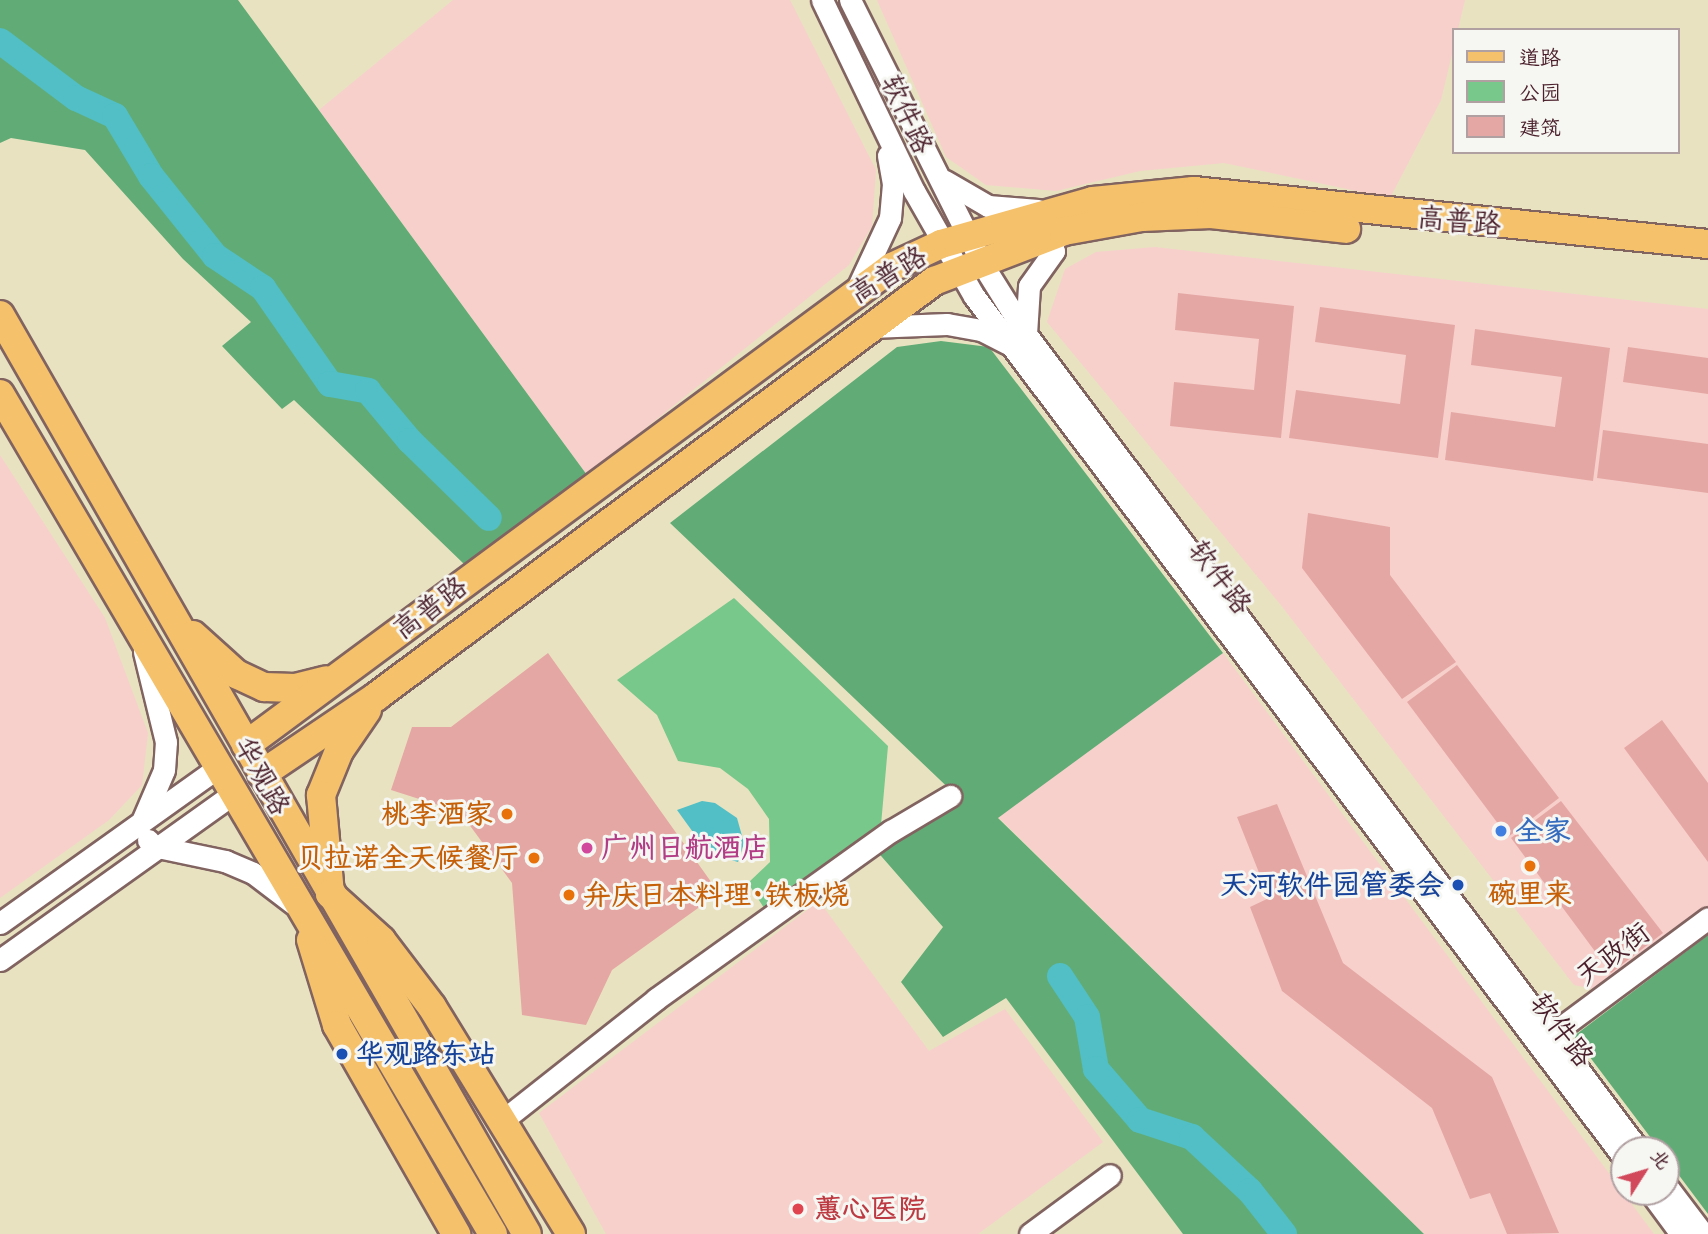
<!DOCTYPE html>
<html>
<head>
<meta charset="utf-8">
<style>
	body { margin:0 }
	#map { position:relative; width:1708px; height:1234px; overflow:hidden; background:#e8e2c1; font-family:Caveat,"LXGW WenKai TC",sans-serif }
	div>[style] { position:absolute }
	[style*='--x'] { left:calc(var(--x)*1px); top:calc(var(--y)*1px); width:calc(var(--w)*1px); rotate:calc(var(--a)*1deg) }
	.built>* { inset:0; background:#f7d0cc }
	.green>* { inset:0; background:#77c88a }
	.forest>* { inset:0; background:#61ac76 }
	.water>* { inset:0; background:#51bfc5 }
	.river>* { height:26px; margin:-13px; padding:0 13px; transform-origin:13px; border-radius:13px; background:#51bfc5 }
	.building>* { inset:0; background:#e5a7a3 }
	.roads { filter:drop-shadow(2px 0 #816360) drop-shadow(-2px 0 #816360) drop-shadow(0 2px #816360) drop-shadow(0 -2px #816360) }
	.minor>* { height:21px; margin:-10.5px; padding:0 10.5px; transform-origin:10.5px; border-radius:10.5px; background:#fff }
	.major>* { height:28px; margin:-14px; padding:0 14px; transform-origin:14px; border-radius:14px; background:#f5c16b }
	.dots>* { width:19px; height:19px; translate:-50% -50%; box-sizing:border-box; border:4px solid #f6f6f2; border-radius:50% }
	span { translate:-50% -50%; white-space:nowrap; text-align:center; line-height:1.15; -webkit-text-stroke:6px #f6f6f2; paint-order:stroke }
	.street-label { font-size:28px; color:#4a1f2b }
	.food-label { font-size:28px; color:#c56008; font-weight:700 }
	.right { translate:-100% -50%; text-align:right }
	.left { translate:0 -50%; text-align:left }
	.shop-label { font-size:28px; color:#366cbe; font-weight:700 }
	.hotel-label { font-size:28px; color:#b23c85; font-weight:700 }
	.transit-label { font-size:28px; color:#164399; font-weight:700 }
	.health-label { font-size:28px; color:#be3a42; font-weight:700 }
	.legend { position:absolute; left:1452px; top:28px; width:228px; height:126px; box-sizing:border-box; background:#f6f6f2; border:2px solid #b1a0a2; margin:0; padding:9px 12px; list-style:none; font-size:21px; color:#4a1f2b }
	.legend li { display:flex; align-items:center; gap:14px; height:35px }
	.legend b { width:35px; border:2px solid #b1a0a2 }
	.north { position:absolute; left:1610px; top:1136px; width:70px; height:70px; box-sizing:border-box; background:#f6f6f2; border:2px solid #b1a0a2; border-radius:50%; rotate:53deg; font-size:19px; font-weight:700; line-height:28px; text-align:center; color:#4a1f2b }
	.north::after { content:''; display:block; margin:auto; width:24px; height:32px; background:#d1495b; clip-path:polygon(50% 0,100% 100%,50% 72%,0 100%) }
</style>
</head>
<body>
<div id="map">
	<div class="built">
		<div style="clip-path:polygon(453px 0,790px 0,876px 170px,872px 226px,849px 265px,587px 475px,319px 110px)"></div>
		<div style="clip-path:polygon(877px 0,1465px 0,1441px 100px,1390px 198px,1224px 163px,1140px 171px,1056px 191px,986px 185px,946px 157px)"></div>
		<div style="clip-path:polygon(1155px 247px,1708px 309px,1708px 912px,1602px 991px,1574px 985px,1280px 604px,1047px 322px,1065px 269px,1096px 252px)"></div>
		<div style="clip-path:polygon(0 455px,105px 618px,148px 733px,142px 785px,109px 820px,0 898px)"></div>
		<div style="clip-path:polygon(1223px 653px,1654px 1234px,1424px 1234px,998px 817px)"></div>
		<div style="clip-path:polygon(819px 901px,929px 1051px,1005px 1009px,1103px 1142px,978px 1234px,606px 1234px,539px 1113px)"></div>
	</div>
	<div class="green">
		<div style="clip-path:polygon(734px 598px,888px 746px,881px 825px,764px 908px,748px 883px,770px 862px,769px 819px,748px 789px,720px 768px,678px 761px,657px 715px,617px 680px)"></div>
	</div>
	<div class="forest">
		<div style="clip-path:polygon(0 0,238px 0,587px 475px,464px 564px,294px 400px,282px 409px,222px 346px,251px 322px,183px 259px,85px 150px,11px 138px,0 143px)"></div>
		<div style="clip-path:polygon(941px 341px,989px 347px,1223px 653px,998px 818px,1424px 1234px,1183px 1234px,1006px 998px,943px 1037px,901px 982px,943px 927px,875px 849px,959px 798px,670px 523px,897px 347px)"></div>
		<div style="clip-path:polygon(1708px 935px,1708px 1214px,1666px 1158px,1666px 1150px,1660px 1150px,1574px 1036px)"></div>
	</div>
	<div class="water">
		<div style="clip-path:polygon(702px 801px,715px 803px,737px 818px,744px 843px,738px 862px,708px 853px,677px 810px)"></div>
	</div>
	<div class="river">
		<div style="--x:0;--y:41;--w:95;--a:36.9"></div>
		<div style="--x:76;--y:98;--w:43;--a:24.8"></div>
		<div style="--x:115;--y:116;--w:70;--a:59"></div>
		<div style="--x:151;--y:176;--w:102;--a:51.3"></div>
		<div style="--x:215;--y:256;--w:58;--a:33.7"></div>
		<div style="--x:263;--y:288;--w:117;--a:55.1"></div>
		<div style="--x:330;--y:384;--w:39;--a:10"></div>
		<div style="--x:368;--y:391;--w:65;--a:50"></div>
		<div style="--x:410;--y:441;--w:110;--a:44.3"></div>
		<div style="--x:1060;--y:976;--w:49;--a:56.6"></div>
		<div style="--x:1087;--y:1017;--w:53;--a:80.2"></div>
		<div style="--x:1096;--y:1069;--w:67;--a:49.2"></div>
		<div style="--x:1140;--y:1120;--w:55;--a:18.1"></div>
		<div style="--x:1192;--y:1137;--w:79;--a:43"></div>
		<div style="--x:1250;--y:1191;--w:55;--a:51.7"></div>
	</div>
	<div class="building">
		<div style="clip-path:polygon(1178px 293px,1294px 306px,1281px 438px,1170px 426px,1174px 382px,1254px 390px,1259px 339px,1175px 330px)"></div>
		<div style="clip-path:polygon(1320px 307px,1455px 325px,1438px 458px,1289px 438px,1296px 390px,1400px 404px,1406px 355px,1315px 342px)"></div>
		<div style="clip-path:polygon(1475px 329px,1610px 348px,1593px 481px,1445px 460px,1451px 412px,1555px 427px,1562px 377px,1471px 365px)"></div>
		<div style="clip-path:polygon(1628px 347px,1708px 358px,1708px 394px,1623px 382px)"></div>
		<div style="clip-path:polygon(1603px 430px,1708px 444px,1708px 493px,1597px 478px)"></div>
		<div style="clip-path:polygon(1308px 513px,1390px 527px,1390px 575px,1456px 662px,1402px 699px,1302px 568px)"></div>
		<div style="clip-path:polygon(548px 653px,719px 893px,612px 970px,586px 1025px,522px 1015px,512px 883px,460px 812px,391px 790px,412px 727px,451px 727px)"></div>
		<div style="clip-path:polygon(1457px 665px,1559px 798px,1508px 837px,1407px 702px)"></div>
		<div style="clip-path:polygon(1662px 720px,1708px 783px,1708px 862px,1624px 748px)"></div>
		<div style="clip-path:polygon(1561px 801px,1663px 933px,1611px 973px,1511px 838px)"></div>
		<div style="clip-path:polygon(1277px 804px,1343px 963px,1492px 1077px,1559px 1233px,1507px 1234px,1490px 1193px,1470px 1199px,1432px 1108px,1282px 991px,1250px 907px,1269px 898px,1237px 817px)"></div>
	</div>
	<div class="roads">
		<div class="minor">
			<div style="--x:822;--y:0;--w:212;--a:64.3"></div>
			<div style="--x:914;--y:191;--w:121;--a:60.3"></div>
			<div style="--x:974;--y:296;--w:1080;--a:52.98"></div>
			<div style="--x:850;--y:0;--w:293;--a:63.4"></div>
			<div style="--x:981;--y:262;--w:85;--a:58"></div>
			<div style="--x:1026;--y:334;--w:1021;--a:53.09"></div>
			<div style="--x:945;--y:181;--w:50;--a:30.2"></div>
			<div style="--x:988;--y:206;--w:50;--a:4.6"></div>
			<div style="--x:855;--y:293;--w:83;--a:-65"></div>
			<div style="--x:890;--y:218;--w:34;--a:-85"></div>
			<div style="--x:893;--y:184;--w:29;--a:-100"></div>
			<div style="--x:871;--y:327;--w:76;--a:-2.3"></div>
			<div style="--x:947;--y:324;--w:35;--a:10"></div>
			<div style="--x:981;--y:330;--w:29;--a:27"></div>
			<div style="--x:1026;--y:334;--w:48;--a:-86.4"></div>
			<div style="--x:1029;--y:286;--w:43;--a:-54.5"></div>
			<div style="--x:1054;--y:251;--w:8;--a:-130"></div>
			<div style="--x:1049;--y:245;--w:21;--a:-43"></div>
			<div style="--x:143;--y:819;--w:53;--a:-66.8"></div>
			<div style="--x:164;--y:770;--w:28;--a:-86"></div>
			<div style="--x:166;--y:742;--w:93;--a:-103.7"></div>
			<div style="--x:148;--y:840;--w:8;--a:50"></div>
			<div style="--x:153;--y:846;--w:74;--a:11.8"></div>
			<div style="--x:225;--y:861;--w:30;--a:23"></div>
			<div style="--x:253;--y:873;--w:51;--a:37.1"></div>
			<div style="--x:0;--y:923;--w:269;--a:-35.5"></div>
			<div style="--x:0;--y:960;--w:287;--a:-35.5"></div>
			<div style="--x:1552;--y:1034;--w:194;--a:-36.6"></div>
			<div style="--x:503;--y:1120;--w:195;--a:-38.3"></div>
			<div style="--x:656;--y:999;--w:289;--a:-35.6"></div>
			<div style="--x:891;--y:831;--w:69;--a:-30.7"></div>
			<div style="--x:1666;--y:1185;--w:61;--a:52.9"></div>
			<div style="--x:1650;--y:1192;--w:52;--a:53.6"></div>
			<div style="--x:1030;--y:1234;--w:99;--a:-36.4"></div>
		</div>
		<div class="major">
			<div style="--x:0;--y:315;--w:1059;--a:60.17"></div>
			<div style="--x:0;--y:394;--w:974;--a:59.59"></div>
			<div style="--x:193;--y:635;--w:58;--a:42.2"></div>
			<div style="--x:236;--y:674;--w:31;--a:25"></div>
			<div style="--x:264;--y:687;--w:31;--a:2"></div>
			<div style="--x:295;--y:688;--w:32;--a:-14"></div>
			<div style="--x:367;--y:710;--w:50;--a:124.3"></div>
			<div style="--x:339;--y:751;--w:48;--a:112.2"></div>
			<div style="--x:321;--y:795;--w:99;--a:84.8"></div>
			<div style="--x:330;--y:894;--w:69;--a:42"></div>
			<div style="--x:381;--y:940;--w:84;--a:52.7"></div>
			<div style="--x:432;--y:1007;--w:266;--a:58.5"></div>
			<div style="--x:246;--y:745;--w:804;--a:-36.5"></div>
			<div style="--x:892;--y:267;--w:54;--a:-25.1"></div>
			<div style="--x:941;--y:244;--w:158;--a:-15.8"></div>
			<div style="--x:1093;--y:201;--w:101;--a:-5.7"></div>
			<div style="--x:1194;--y:191;--w:517;--a:5.89"></div>
			<div style="--x:262;--y:774;--w:139;--a:-34.1"></div>
			<div style="--x:377;--y:696;--w:695;--a:-36.69"></div>
			<div style="--x:934;--y:281;--w:139;--a:-21"></div>
			<div style="--x:1064;--y:231;--w:79;--a:-10.2"></div>
			<div style="--x:1142;--y:217;--w:69;--a:-2.5"></div>
			<div style="--x:1211;--y:214;--w:136;--a:6.3"></div>
			<div style="--x:311;--y:940;--w:89;--a:73"></div>
			<div style="--x:337;--y:1025;--w:241;--a:60.3"></div>
		</div>
	</div>
	<div class="dots">
		<div style="left:507px;top:814px;background:#e8710a"></div>
		<div style="left:1501px;top:831px;background:#3f7fe0"></div>
		<div style="left:587px;top:848px;background:#d1479c"></div>
		<div style="left:534px;top:858px;background:#e8710a"></div>
		<div style="left:1530px;top:866px;background:#e8710a"></div>
		<div style="left:1458px;top:885px;background:#1a4fb4"></div>
		<div style="left:569px;top:895px;background:#e8710a"></div>
		<div style="left:342px;top:1054px;background:#1a4fb4"></div>
		<div style="left:798px;top:1209px;background:#e0444e"></div>
	</div>
	<div class="street-label">
		<span style="left:907px;top:114px;rotate:65deg">软件路</span>
		<span style="left:1459px;top:221px;rotate:5deg">高普路</span>
		<span style="left:888px;top:275px;rotate:-31deg">高普路</span>
		<span style="left:1220px;top:577px;rotate:53deg">软件路</span>
		<span style="left:430px;top:608px;rotate:-37deg">高普路</span>
		<span style="left:262px;top:776px;rotate:61deg">华观路</span>
		<span style="left:1613px;top:954px;rotate:-37deg">天政街</span>
		<span style="left:1562px;top:1030px;rotate:53deg">软件路</span>
	</div>
	<div class="food-label">
		<span class="right" style="left:493px;top:814px">桃李酒家</span>
		<span class="right" style="left:520px;top:858px">贝拉诺全天候餐厅</span>
		<span style="left:1530px;top:894px">碗里来</span>
		<span class="left" style="left:583px;top:895px">弁庆日本料理･铁板烧</span>
	</div>
	<div class="shop-label">
		<span class="left" style="left:1515px;top:831px">全家</span>
	</div>
	<div class="hotel-label">
		<span class="left" style="left:601px;top:848px">广州日航酒店</span>
	</div>
	<div class="transit-label">
		<span class="right" style="left:1444px;top:885px">天河软件园管委会</span>
		<span class="left" style="left:356px;top:1054px">华观路东站</span>
	</div>
	<div class="health-label">
		<span class="left" style="left:814px;top:1209px">蕙心医院</span>
	</div>
	<ul class="legend">
	<li><b style="height:9px;background:#f5c16b"></b>道路</li>
	<li><b style="height:19px;background:#77c88a"></b>公园</li>
	<li><b style="height:19px;background:#e5a7a3"></b>建筑</li>
	</ul>
	<div class="north">北</div>
</div>
</body>
</html>
